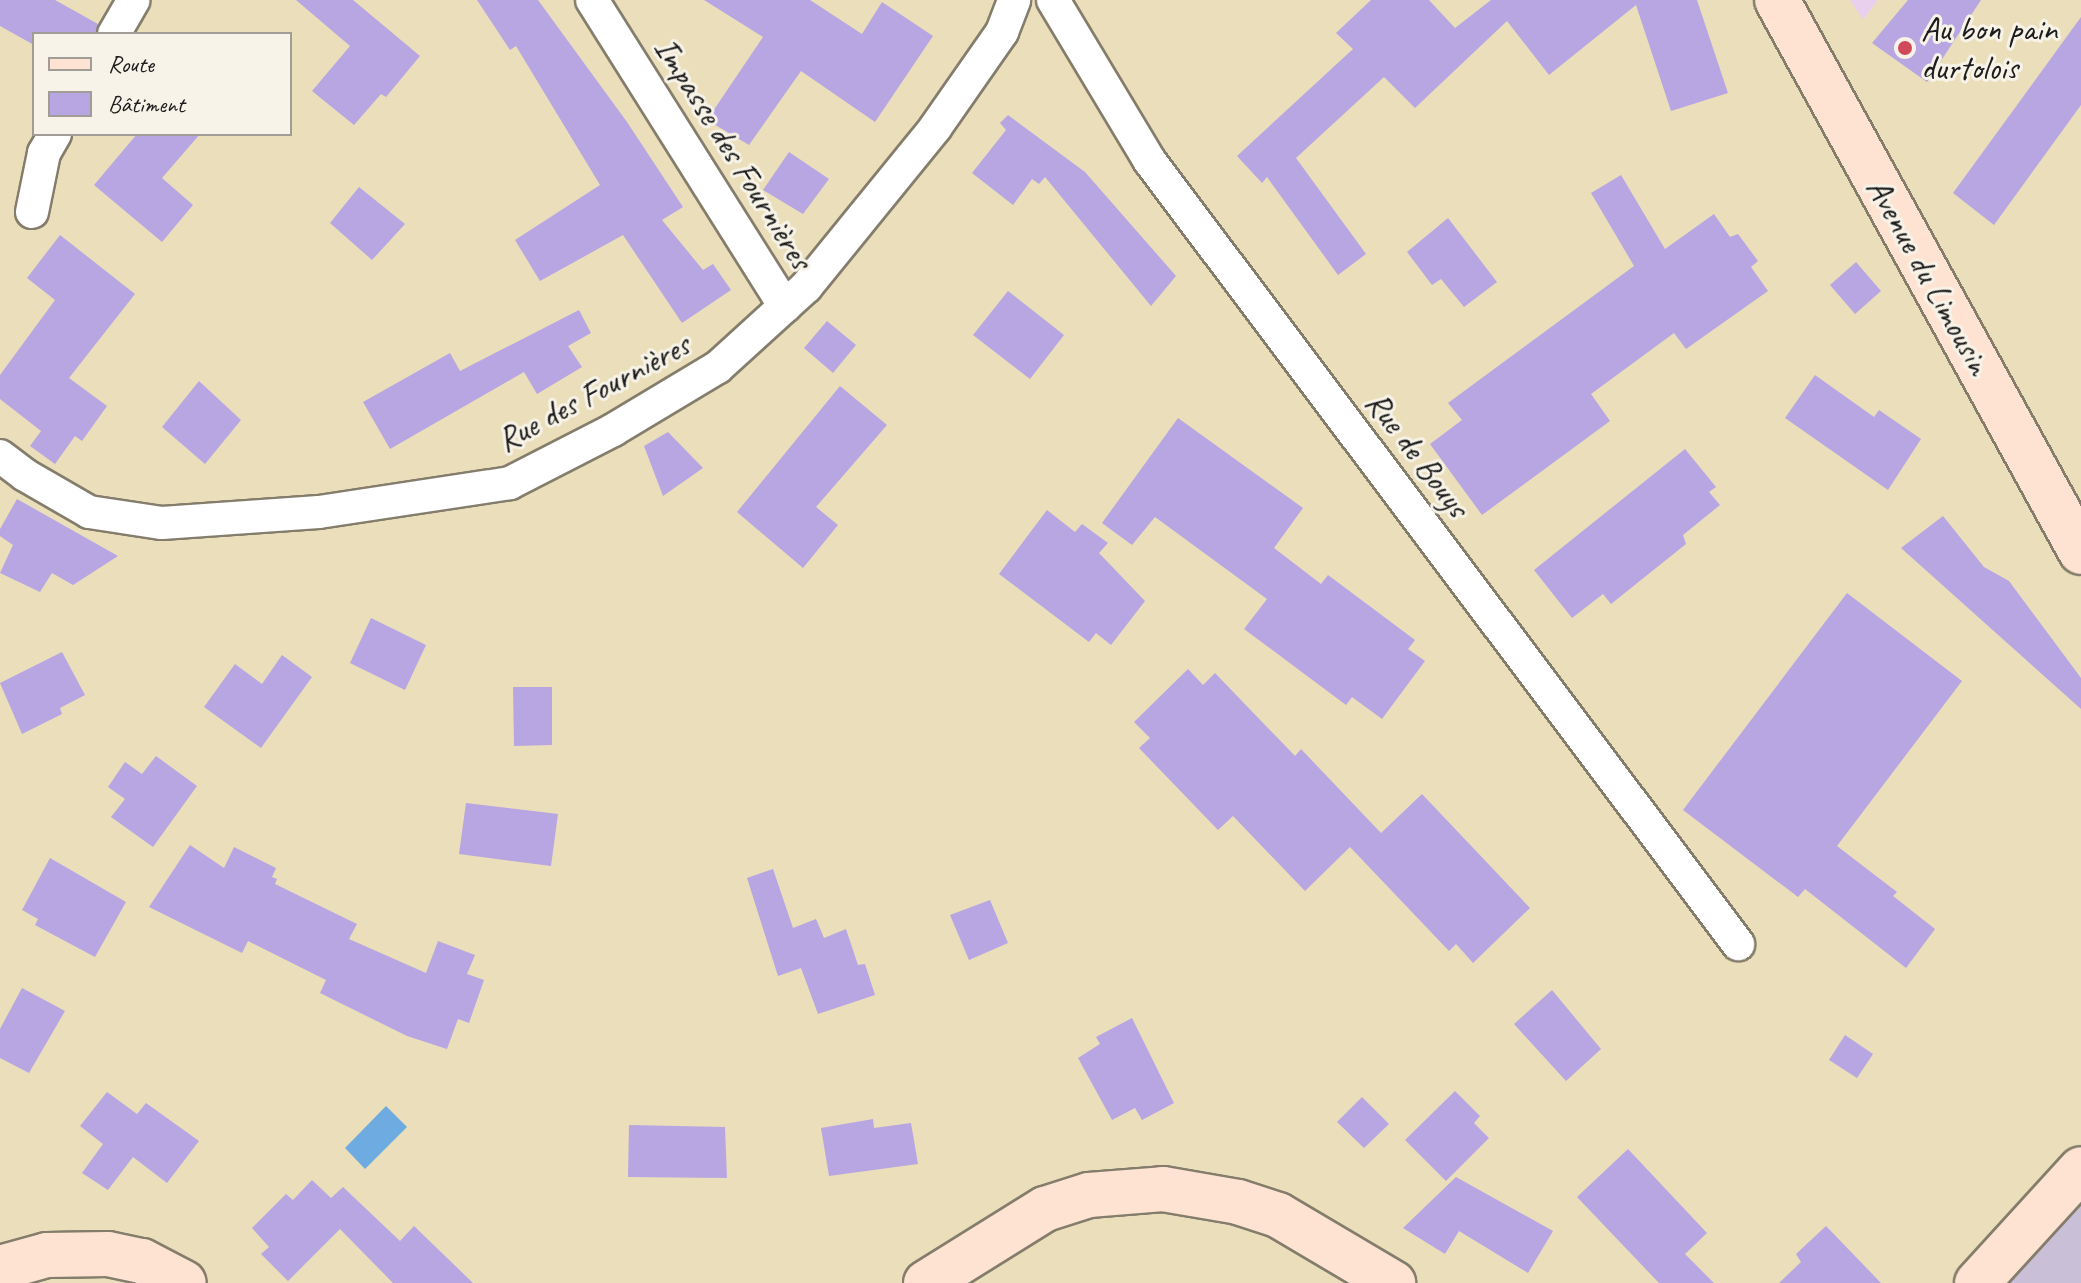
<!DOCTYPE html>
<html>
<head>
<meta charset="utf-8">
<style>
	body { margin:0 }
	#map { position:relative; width:2081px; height:1283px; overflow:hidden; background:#ebdebb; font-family:Caveat,sans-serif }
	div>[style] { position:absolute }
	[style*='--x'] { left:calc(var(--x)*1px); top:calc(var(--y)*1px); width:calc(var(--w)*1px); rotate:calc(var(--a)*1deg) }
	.built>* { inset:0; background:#e9d1ed }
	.industrial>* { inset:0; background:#c9bfd7 }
	.water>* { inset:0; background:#6eabe0 }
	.building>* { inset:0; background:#b7a6e2 }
	.roads { filter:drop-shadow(2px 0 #847d6c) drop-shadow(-2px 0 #847d6c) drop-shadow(0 2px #847d6c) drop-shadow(0 -2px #847d6c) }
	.street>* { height:32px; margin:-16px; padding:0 16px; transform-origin:16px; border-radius:16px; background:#fff }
	.secondary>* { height:44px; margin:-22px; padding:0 22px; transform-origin:22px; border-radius:22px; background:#fee3d2 }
	.dots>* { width:22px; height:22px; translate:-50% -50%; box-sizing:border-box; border:4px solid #f7f3e8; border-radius:50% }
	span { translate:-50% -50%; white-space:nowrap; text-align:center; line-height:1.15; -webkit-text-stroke:6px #f7f3e8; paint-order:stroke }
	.poi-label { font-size:34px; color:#1c1c1c }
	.left { translate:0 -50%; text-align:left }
	.street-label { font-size:34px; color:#1c1c1c }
	.legend { position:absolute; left:32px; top:32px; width:260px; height:104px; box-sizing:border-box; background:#f7f3e8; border:2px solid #9f9d96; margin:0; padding:10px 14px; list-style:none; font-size:24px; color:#1c1c1c }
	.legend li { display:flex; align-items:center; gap:16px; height:40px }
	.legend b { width:40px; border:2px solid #9f9d96 }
</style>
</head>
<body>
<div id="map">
	<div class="built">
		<div style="clip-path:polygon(1850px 0,1878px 0,1863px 20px)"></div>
	</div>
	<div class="industrial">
		<div style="clip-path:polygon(2081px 1202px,2081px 1283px,2010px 1283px)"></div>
	</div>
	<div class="water">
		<div style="clip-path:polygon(386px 1106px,407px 1127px,365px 1169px,345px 1148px)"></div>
	</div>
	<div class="building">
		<div style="clip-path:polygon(0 0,55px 0,98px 24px,95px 34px,34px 34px,34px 45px,0 26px)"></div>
		<div style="clip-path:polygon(296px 0,353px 0,420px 56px,386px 97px,381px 94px,354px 125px,312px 91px,350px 46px)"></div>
		<div style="clip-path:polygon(477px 0,538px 0,627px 122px,683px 207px,662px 220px,703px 270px,713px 264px,731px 290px,682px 323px,623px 235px,540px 281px,515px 240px,600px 185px,516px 46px,510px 50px)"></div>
		<div style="clip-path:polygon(704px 0,810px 0,862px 34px,882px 2px,933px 36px,875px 122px,801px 71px,749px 145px,707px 120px,763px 37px)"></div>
		<div style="clip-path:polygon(1371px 0,1429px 0,1455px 28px,1491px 0,1697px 0,1728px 93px,1671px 111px,1636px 5px,1549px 75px,1507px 21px,1415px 108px,1384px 77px,1296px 158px,1366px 254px,1338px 275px,1267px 177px,1262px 183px,1237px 156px,1353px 49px,1336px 33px)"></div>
		<div style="clip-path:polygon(1908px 0,1981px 0,1927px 82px,1872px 43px)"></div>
		<div style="clip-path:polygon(2081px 17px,2081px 105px,1994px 225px,1953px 193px)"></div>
		<div style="clip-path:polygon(1008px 115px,1085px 172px,1176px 276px,1151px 306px,1045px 177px,1039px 184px,1032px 179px,1013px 205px,972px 173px,1006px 130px,1000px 123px)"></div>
		<div style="clip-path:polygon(137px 134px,200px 134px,162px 178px,193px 205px,162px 242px,94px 185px)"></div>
		<div style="clip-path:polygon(789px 152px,829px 179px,803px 214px,763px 190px)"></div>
		<div style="clip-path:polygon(1621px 175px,1665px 249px,1714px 214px,1730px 237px,1738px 234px,1758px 261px,1751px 267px,1768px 291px,1686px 349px,1674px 333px,1591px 394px,1610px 421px,1482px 515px,1430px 444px,1462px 420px,1448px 403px,1634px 266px,1591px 193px)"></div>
		<div style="clip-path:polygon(359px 187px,405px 224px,372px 260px,330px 223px)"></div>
		<div style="clip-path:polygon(1448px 218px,1497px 282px,1464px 307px,1441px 279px,1432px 285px,1407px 252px)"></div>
		<div style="clip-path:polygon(60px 235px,135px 294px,69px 378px,107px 406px,82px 441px,75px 436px,55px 464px,30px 446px,41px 431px,0 399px,0 375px,55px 300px,27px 278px)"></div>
		<div style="clip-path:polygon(1856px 262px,1881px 291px,1855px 314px,1830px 285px)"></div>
		<div style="clip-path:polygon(1008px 291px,1064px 335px,1030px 379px,973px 335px)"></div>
		<div style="clip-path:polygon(579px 310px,591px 333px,568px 346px,582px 367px,537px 394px,524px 372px,390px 449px,363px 402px,450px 353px,460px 371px)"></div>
		<div style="clip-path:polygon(827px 321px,856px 345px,833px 373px,804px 348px)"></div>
		<div style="clip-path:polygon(1815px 375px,1874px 417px,1879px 410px,1921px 439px,1888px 490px,1785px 418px)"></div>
		<div style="clip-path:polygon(199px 381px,241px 420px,205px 464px,162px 427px)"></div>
		<div style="clip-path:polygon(840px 386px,887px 425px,816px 507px,838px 525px,803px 568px,737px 512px)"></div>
		<div style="clip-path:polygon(1178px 418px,1303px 508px,1274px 548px,1321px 584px,1328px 575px,1415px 640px,1408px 649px,1425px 661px,1382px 719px,1352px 697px,1346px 705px,1244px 629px,1267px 599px,1155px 517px,1132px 545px,1102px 523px)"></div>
		<div style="clip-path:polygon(668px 432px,703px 468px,663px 496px,644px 446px)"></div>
		<div style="clip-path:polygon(1685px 449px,1716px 487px,1709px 492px,1720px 505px,1683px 535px,1686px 544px,1611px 604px,1603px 594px,1572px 618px,1534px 570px)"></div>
		<div style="clip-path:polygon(17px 499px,118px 556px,73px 585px,52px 573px,40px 592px,0 573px,13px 545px,0 536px,0 529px)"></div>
		<div style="clip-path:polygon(1047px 510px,1075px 532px,1082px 524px,1108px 543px,1099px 553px,1145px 601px,1111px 645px,1096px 633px,1089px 642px,999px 574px)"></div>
		<div style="clip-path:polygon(1943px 516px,1984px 567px,2009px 581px,2081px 678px,2081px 709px,1901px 548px)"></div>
		<div style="clip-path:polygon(1847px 593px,1962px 681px,1837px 846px,1897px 892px,1893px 896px,1935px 929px,1906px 968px,1805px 889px,1798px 897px,1683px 810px)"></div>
		<div style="clip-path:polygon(371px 618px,426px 645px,405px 690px,350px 663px)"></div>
		<div style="clip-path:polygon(62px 652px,85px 695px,60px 708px,62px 714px,22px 734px,0 683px)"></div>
		<div style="clip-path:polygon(282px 655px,312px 677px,261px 748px,204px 707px,235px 664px,262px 684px)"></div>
		<div style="clip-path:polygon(1188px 669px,1203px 685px,1215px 673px,1295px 756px,1301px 749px,1381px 833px,1422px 794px,1530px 908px,1473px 963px,1456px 944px,1449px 951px,1350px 847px,1305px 891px,1233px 816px,1218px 830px,1139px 748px,1150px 738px,1134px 722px)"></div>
		<div style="clip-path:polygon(513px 687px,552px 687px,552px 745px,514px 746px)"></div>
		<div style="clip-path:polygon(156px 756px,197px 786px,153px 847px,111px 817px,125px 799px,108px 787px,125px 762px,142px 774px)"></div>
		<div style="clip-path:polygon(466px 803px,558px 814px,551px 866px,459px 854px)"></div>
		<div style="clip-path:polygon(190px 845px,224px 868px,234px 847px,276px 868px,272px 877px,277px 879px,275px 884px,357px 924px,349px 939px,426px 973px,438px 941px,475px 955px,467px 974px,484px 980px,469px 1023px,458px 1019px,447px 1049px,407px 1036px,320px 993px,326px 980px,248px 941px,242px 953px,149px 907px)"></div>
		<div style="clip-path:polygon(50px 858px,126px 902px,95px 957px,35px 925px,38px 919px,22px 910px)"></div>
		<div style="clip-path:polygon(773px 869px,793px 928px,816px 919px,824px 938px,846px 929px,858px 965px,865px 964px,875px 995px,818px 1014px,801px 968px,778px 976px,747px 878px)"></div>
		<div style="clip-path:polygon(990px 900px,1008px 943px,969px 960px,950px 915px)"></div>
		<div style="clip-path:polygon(22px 988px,65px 1011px,29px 1073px,0 1058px,0 1029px)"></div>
		<div style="clip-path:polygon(1552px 990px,1601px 1049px,1566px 1081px,1514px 1024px)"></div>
		<div style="clip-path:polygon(1132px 1018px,1174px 1103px,1142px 1120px,1135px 1108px,1112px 1120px,1078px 1058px,1100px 1044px,1096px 1037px)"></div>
		<div style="clip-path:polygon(1845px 1035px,1873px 1054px,1857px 1078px,1829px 1060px)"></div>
		<div style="clip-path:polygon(1455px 1091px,1480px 1116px,1474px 1123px,1489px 1138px,1446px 1181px,1405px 1140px)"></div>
		<div style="clip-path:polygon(107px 1092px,137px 1114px,146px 1103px,199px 1141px,167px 1183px,133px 1157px,108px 1190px,82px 1173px,103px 1144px,80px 1126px)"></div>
		<div style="clip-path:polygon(1362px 1097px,1389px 1124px,1364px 1148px,1337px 1122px)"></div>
		<div style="clip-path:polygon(873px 1119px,874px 1128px,911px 1123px,918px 1164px,829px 1176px,821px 1128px)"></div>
		<div style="clip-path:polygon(629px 1125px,725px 1127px,727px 1178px,628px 1177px)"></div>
		<div style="clip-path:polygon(1628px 1149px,1707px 1233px,1685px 1254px,1714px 1283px,1659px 1283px,1577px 1197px)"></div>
		<div style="clip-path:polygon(1456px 1177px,1553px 1231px,1528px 1273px,1459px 1231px,1445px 1254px,1403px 1228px)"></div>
		<div style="clip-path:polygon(312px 1180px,331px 1198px,343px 1187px,400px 1241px,414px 1226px,473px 1283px,393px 1283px,340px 1229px,288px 1281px,261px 1254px,269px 1247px,252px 1228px,286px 1194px,293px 1200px)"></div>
		<div style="clip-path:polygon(1826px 1226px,1881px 1283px,1779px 1283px,1801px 1262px,1796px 1254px)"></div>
	</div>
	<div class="roads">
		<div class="street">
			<div style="--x:592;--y:0;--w:362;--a:57.8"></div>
			<div style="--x:1053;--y:0;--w:187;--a:59"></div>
			<div style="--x:1149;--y:160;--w:981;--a:53.08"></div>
			<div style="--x:114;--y:34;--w:39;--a:-60"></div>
			<div style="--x:32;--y:212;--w:60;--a:-78.5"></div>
			<div style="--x:44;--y:153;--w:22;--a:-60"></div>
			<div style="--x:0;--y:456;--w:31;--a:37"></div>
			<div style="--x:25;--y:475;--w:74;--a:30"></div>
			<div style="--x:89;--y:512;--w:74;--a:8.6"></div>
			<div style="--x:162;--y:523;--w:157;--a:-4"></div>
			<div style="--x:319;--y:512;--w:193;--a:-8.6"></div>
			<div style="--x:510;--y:483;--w:116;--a:-27.2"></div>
			<div style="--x:613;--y:430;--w:122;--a:-31"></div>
			<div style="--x:718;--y:367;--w:119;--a:-42.3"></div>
			<div style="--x:806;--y:287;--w:205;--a:-50.9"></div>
			<div style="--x:935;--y:128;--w:117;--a:-55.1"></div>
			<div style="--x:1002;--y:32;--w:34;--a:-69"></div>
		</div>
		<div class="secondary">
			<div style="--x:1777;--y:0;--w:630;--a:61.16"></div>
			<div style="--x:0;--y:1268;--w:49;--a:-15.5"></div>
			<div style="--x:47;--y:1255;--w:61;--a:-0.9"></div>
			<div style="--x:108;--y:1254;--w:35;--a:12"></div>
			<div style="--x:142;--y:1261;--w:47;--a:27.6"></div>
			<div style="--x:926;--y:1283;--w:140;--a:-31.9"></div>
			<div style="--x:1045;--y:1209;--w:46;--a:-17.7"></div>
			<div style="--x:1089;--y:1195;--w:74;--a:-4.6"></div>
			<div style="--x:1163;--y:1189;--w:76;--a:9.8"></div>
			<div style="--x:1238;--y:1202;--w:42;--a:18"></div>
			<div style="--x:1278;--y:1215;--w:134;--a:30.6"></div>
			<div style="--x:1977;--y:1283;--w:154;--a:-47.6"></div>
		</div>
	</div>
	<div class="dots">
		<div style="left:1905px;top:48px;background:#d1495b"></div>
	</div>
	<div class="poi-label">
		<span class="left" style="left:1921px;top:48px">Au bon pain<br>durtolois</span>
	</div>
	<div class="street-label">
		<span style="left:734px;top:153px;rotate:58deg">Impasse des Fournières</span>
		<span style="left:1929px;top:276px;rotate:61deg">Avenue du Limousin</span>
		<span style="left:593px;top:392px;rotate:-28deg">Rue des Fournières</span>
		<span style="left:1418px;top:454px;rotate:53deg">Rue de Bouys</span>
	</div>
	<ul class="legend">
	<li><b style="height:10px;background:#fee3d2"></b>Route</li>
	<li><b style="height:22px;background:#b7a6e2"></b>Bâtiment</li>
	</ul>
</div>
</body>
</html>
